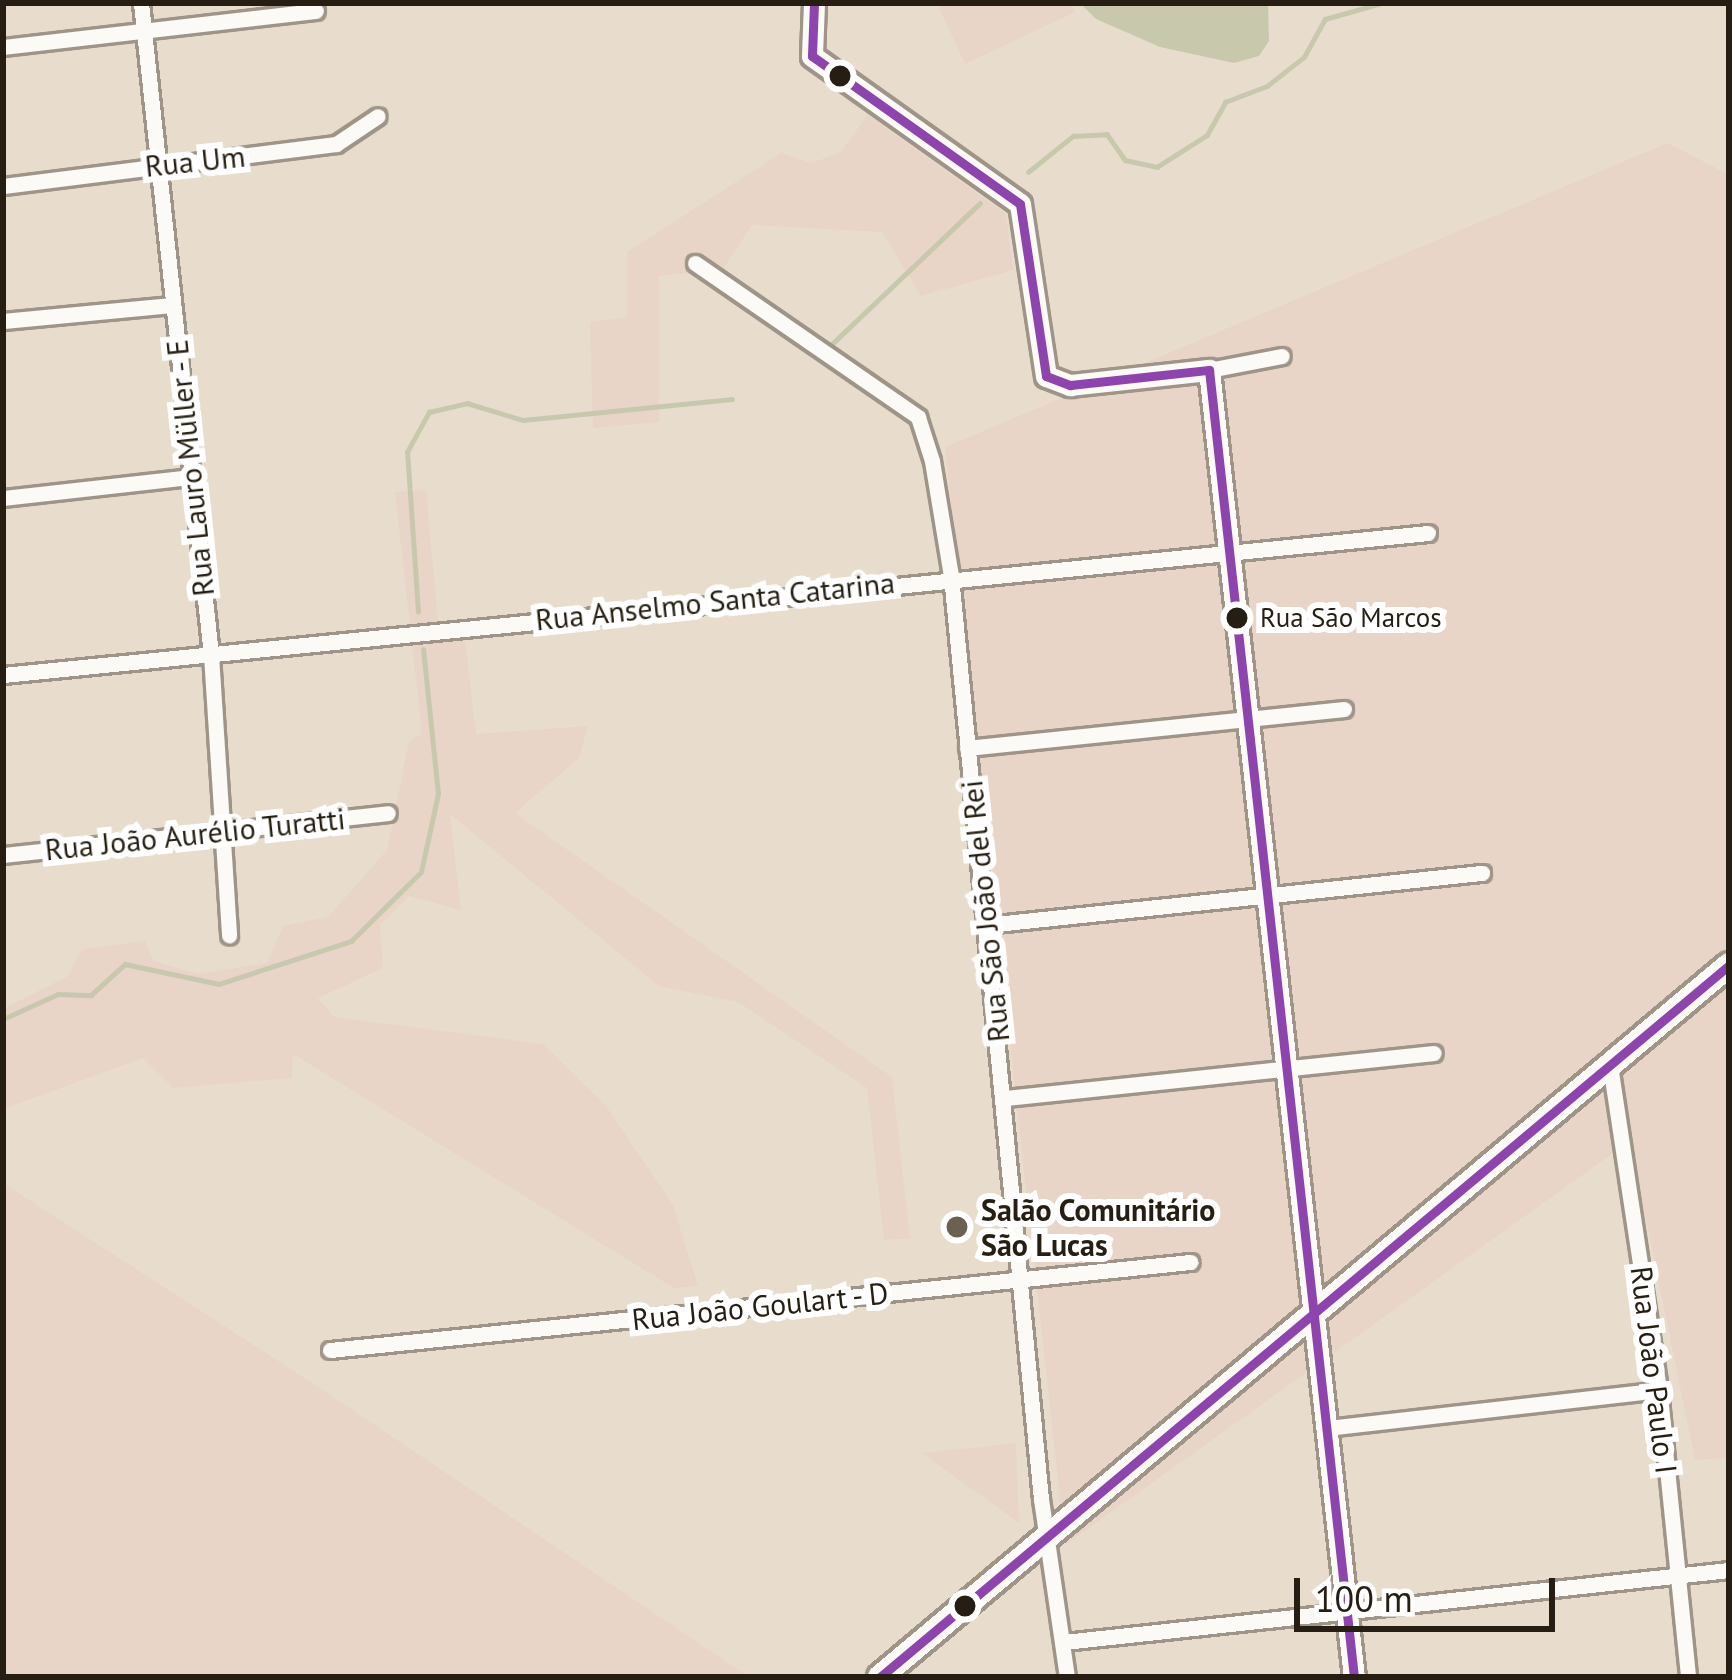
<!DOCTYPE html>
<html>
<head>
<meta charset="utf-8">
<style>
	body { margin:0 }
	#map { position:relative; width:1732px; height:1680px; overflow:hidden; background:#e8ddcc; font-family:"PT Sans",sans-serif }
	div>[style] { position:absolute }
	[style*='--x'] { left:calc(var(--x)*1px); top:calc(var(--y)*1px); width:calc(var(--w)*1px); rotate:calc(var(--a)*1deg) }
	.green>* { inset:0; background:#e9d4c8 }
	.water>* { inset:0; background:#c8c9ac }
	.stream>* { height:4.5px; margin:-2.25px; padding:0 2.25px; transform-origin:2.25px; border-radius:2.25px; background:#c8c9ac }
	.roads { filter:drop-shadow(3px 0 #9e9588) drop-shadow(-3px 0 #9e9588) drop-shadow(0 3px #9e9588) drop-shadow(0 -3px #9e9588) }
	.street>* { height:15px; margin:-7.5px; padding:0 7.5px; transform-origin:7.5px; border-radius:7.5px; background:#fcfaf7 }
	.secondary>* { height:21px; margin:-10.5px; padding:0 10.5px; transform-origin:10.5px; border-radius:10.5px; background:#fcfaf7 }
	.primary>* { height:24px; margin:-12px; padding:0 12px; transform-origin:12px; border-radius:12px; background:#fcfaf7 }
	.bus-1>* { height:9px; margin:-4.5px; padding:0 4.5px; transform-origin:4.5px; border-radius:4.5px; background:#8e44ad }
	.dots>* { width:33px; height:33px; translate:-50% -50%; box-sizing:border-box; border:6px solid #fff; border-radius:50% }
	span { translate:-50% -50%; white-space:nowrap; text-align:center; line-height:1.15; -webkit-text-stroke:12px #fff; paint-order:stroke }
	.bus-label { font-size:27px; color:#261e12 }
	.left { translate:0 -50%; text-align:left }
	.street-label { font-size:30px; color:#261e12 }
	.poi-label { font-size:30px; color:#261e12; font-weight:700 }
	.frame { position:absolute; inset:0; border:6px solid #261e12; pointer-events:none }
	.scale { position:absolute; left:1294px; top:1578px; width:261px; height:54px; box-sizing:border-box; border:6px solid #261e12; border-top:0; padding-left:15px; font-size:36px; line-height:42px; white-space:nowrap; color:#261e12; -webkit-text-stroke:9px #fff; paint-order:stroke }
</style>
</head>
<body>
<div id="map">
	<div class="green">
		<div style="clip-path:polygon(950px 3px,1071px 3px,1075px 12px,965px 64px,939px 8px)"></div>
		<div style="clip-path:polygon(868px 115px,1006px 214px,1013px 270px,921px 296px,882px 232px,752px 225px,723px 269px,659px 276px,659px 422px,593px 428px,590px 322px,627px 317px,627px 252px,781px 153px,812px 163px,840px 152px)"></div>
		<div style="clip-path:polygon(1668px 143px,1729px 175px,1729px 1458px,1695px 1460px,1630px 1141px,1065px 1545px,945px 447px)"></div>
		<div style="clip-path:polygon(426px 490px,440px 642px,465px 641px,476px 734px,588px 726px,579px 758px,515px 813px,892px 1077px,910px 1238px,884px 1240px,867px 1088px,738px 1002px,659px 986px,450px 814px,461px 910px,409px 896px,380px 925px,383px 968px,318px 998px,334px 1017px,543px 1044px,606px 1106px,673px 1205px,698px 1286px,674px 1288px,293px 1054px,292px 1078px,173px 1088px,143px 1058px,3px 1109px,3px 1009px,68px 976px,82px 949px,145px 941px,153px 961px,198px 974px,267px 963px,283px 926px,328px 917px,387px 850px,409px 741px,422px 734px,395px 492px)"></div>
		<div style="clip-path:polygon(3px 1183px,317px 1386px,749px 1677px,3px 1677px)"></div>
		<div style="clip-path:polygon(1016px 1443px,1019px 1523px,922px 1453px)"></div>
	</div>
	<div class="water">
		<div style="clip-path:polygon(1080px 3px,1268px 3px,1269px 41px,1259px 56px,1234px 63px,1160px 47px,1096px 19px)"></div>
	</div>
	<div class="stream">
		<div style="--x:1028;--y:172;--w:58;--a:-38.7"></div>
		<div style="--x:1073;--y:136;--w:34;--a:-3"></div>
		<div style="--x:1107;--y:134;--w:32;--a:55"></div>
		<div style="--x:1125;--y:160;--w:33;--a:12"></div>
		<div style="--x:1157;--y:167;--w:59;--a:-32.6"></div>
		<div style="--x:1207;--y:135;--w:38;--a:-61"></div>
		<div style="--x:1225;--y:102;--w:45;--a:-20.9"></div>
		<div style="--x:1267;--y:86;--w:47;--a:-38.1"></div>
		<div style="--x:1304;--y:57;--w:43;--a:-61.1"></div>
		<div style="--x:1325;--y:19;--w:59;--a:-15.7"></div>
		<div style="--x:832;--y:344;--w:204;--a:-43.6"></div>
		<div style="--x:418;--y:612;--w:160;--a:-93.9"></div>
		<div style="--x:407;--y:452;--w:46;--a:-61.2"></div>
		<div style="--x:429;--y:412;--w:39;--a:-13"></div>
		<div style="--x:467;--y:403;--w:59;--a:16.9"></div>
		<div style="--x:523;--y:420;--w:210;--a:-5.7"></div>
		<div style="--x:3;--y:1019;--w:60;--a:-24.4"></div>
		<div style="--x:58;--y:994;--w:33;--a:2"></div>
		<div style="--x:91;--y:995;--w:46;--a:-42.4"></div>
		<div style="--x:125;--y:964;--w:96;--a:12"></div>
		<div style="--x:219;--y:984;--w:139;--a:-18"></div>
		<div style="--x:351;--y:941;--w:98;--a:-44.6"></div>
		<div style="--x:421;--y:872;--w:80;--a:-77.7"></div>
		<div style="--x:438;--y:794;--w:145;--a:-95.9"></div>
	</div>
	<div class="roads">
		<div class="street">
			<div style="--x:141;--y:3;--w:656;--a:83.87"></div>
			<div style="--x:211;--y:655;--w:281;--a:86.3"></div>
			<div style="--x:3;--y:47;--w:315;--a:-6.6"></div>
			<div style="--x:3;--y:186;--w:336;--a:-7.2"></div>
			<div style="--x:336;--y:144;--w:50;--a:-33.7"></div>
			<div style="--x:695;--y:263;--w:271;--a:34.6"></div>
			<div style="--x:918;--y:417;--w:46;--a:72.3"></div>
			<div style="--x:932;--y:461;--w:117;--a:80.6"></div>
			<div style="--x:951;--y:576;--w:927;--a:84.43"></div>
			<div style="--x:1041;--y:1499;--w:180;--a:81.7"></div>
			<div style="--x:3;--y:321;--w:170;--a:-5.4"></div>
			<div style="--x:1209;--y:370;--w:74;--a:-10.9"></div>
			<div style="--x:3;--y:498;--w:189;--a:-6.4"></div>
			<div style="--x:3;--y:675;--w:1432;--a:-5.69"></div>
			<div style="--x:967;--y:748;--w:379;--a:-5.9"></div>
			<div style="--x:3;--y:855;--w:387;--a:-6.2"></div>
			<div style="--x:986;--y:925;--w:499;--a:-6"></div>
			<div style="--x:1610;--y:1065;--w:329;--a:81.4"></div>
			<div style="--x:1659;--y:1390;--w:288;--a:84.2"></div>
			<div style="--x:1006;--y:1098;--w:430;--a:-6"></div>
			<div style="--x:330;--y:1350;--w:865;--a:-5.84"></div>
			<div style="--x:1327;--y:1428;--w:334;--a:-6.5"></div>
			<div style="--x:1064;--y:1642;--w:669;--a:-6.18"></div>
		</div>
		<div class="secondary">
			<div style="--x:814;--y:3;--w:53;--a:92.2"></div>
			<div style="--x:812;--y:56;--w:255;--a:35.4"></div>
			<div style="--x:1020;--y:204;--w:174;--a:81.4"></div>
			<div style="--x:1046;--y:376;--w:26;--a:21"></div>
			<div style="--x:1070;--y:385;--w:140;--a:-6.2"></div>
			<div style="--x:1209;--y:370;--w:1315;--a:83.67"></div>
		</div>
		<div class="primary">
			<div style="--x:880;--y:1677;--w:1108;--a:-39.98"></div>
		</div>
	</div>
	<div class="bus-1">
		<div style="--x:814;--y:3;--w:53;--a:92.2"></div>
		<div style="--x:812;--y:56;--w:255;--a:35.4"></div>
		<div style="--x:1020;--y:204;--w:174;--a:81.4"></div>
		<div style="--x:1046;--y:376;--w:26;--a:21"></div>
		<div style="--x:1070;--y:385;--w:140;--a:-6.2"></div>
		<div style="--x:1209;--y:370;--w:1315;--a:83.67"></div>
		<div style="--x:880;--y:1677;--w:1108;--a:-39.98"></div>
	</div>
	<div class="dots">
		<div style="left:840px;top:76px;background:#261e12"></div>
		<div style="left:1237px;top:618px;background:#261e12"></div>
		<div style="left:957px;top:1227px;background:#6a6153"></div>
		<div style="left:965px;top:1606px;background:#261e12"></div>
	</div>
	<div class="bus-label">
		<span class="left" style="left:1260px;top:618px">Rua São Marcos</span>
	</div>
	<div class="street-label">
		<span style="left:195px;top:161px;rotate:-6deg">Rua Um</span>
		<span style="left:190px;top:468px;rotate:-96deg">Rua Lauro Müller - E</span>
		<span style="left:715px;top:601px;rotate:-6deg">Rua Anselmo Santa Catarina</span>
		<span style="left:195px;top:834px;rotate:-6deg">Rua João Aurélio Turatti</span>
		<span style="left:985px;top:911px;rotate:-96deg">Rua São João del Rei</span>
		<span style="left:760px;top:1306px;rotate:-6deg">Rua João Goulart - D</span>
		<span style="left:1654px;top:1370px;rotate:83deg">Rua João Paulo I</span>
	</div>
	<div class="poi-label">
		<span class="left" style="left:981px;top:1227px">Salão Comunitário<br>São Lucas</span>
	</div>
	<div class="frame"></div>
	<div class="scale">100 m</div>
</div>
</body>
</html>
